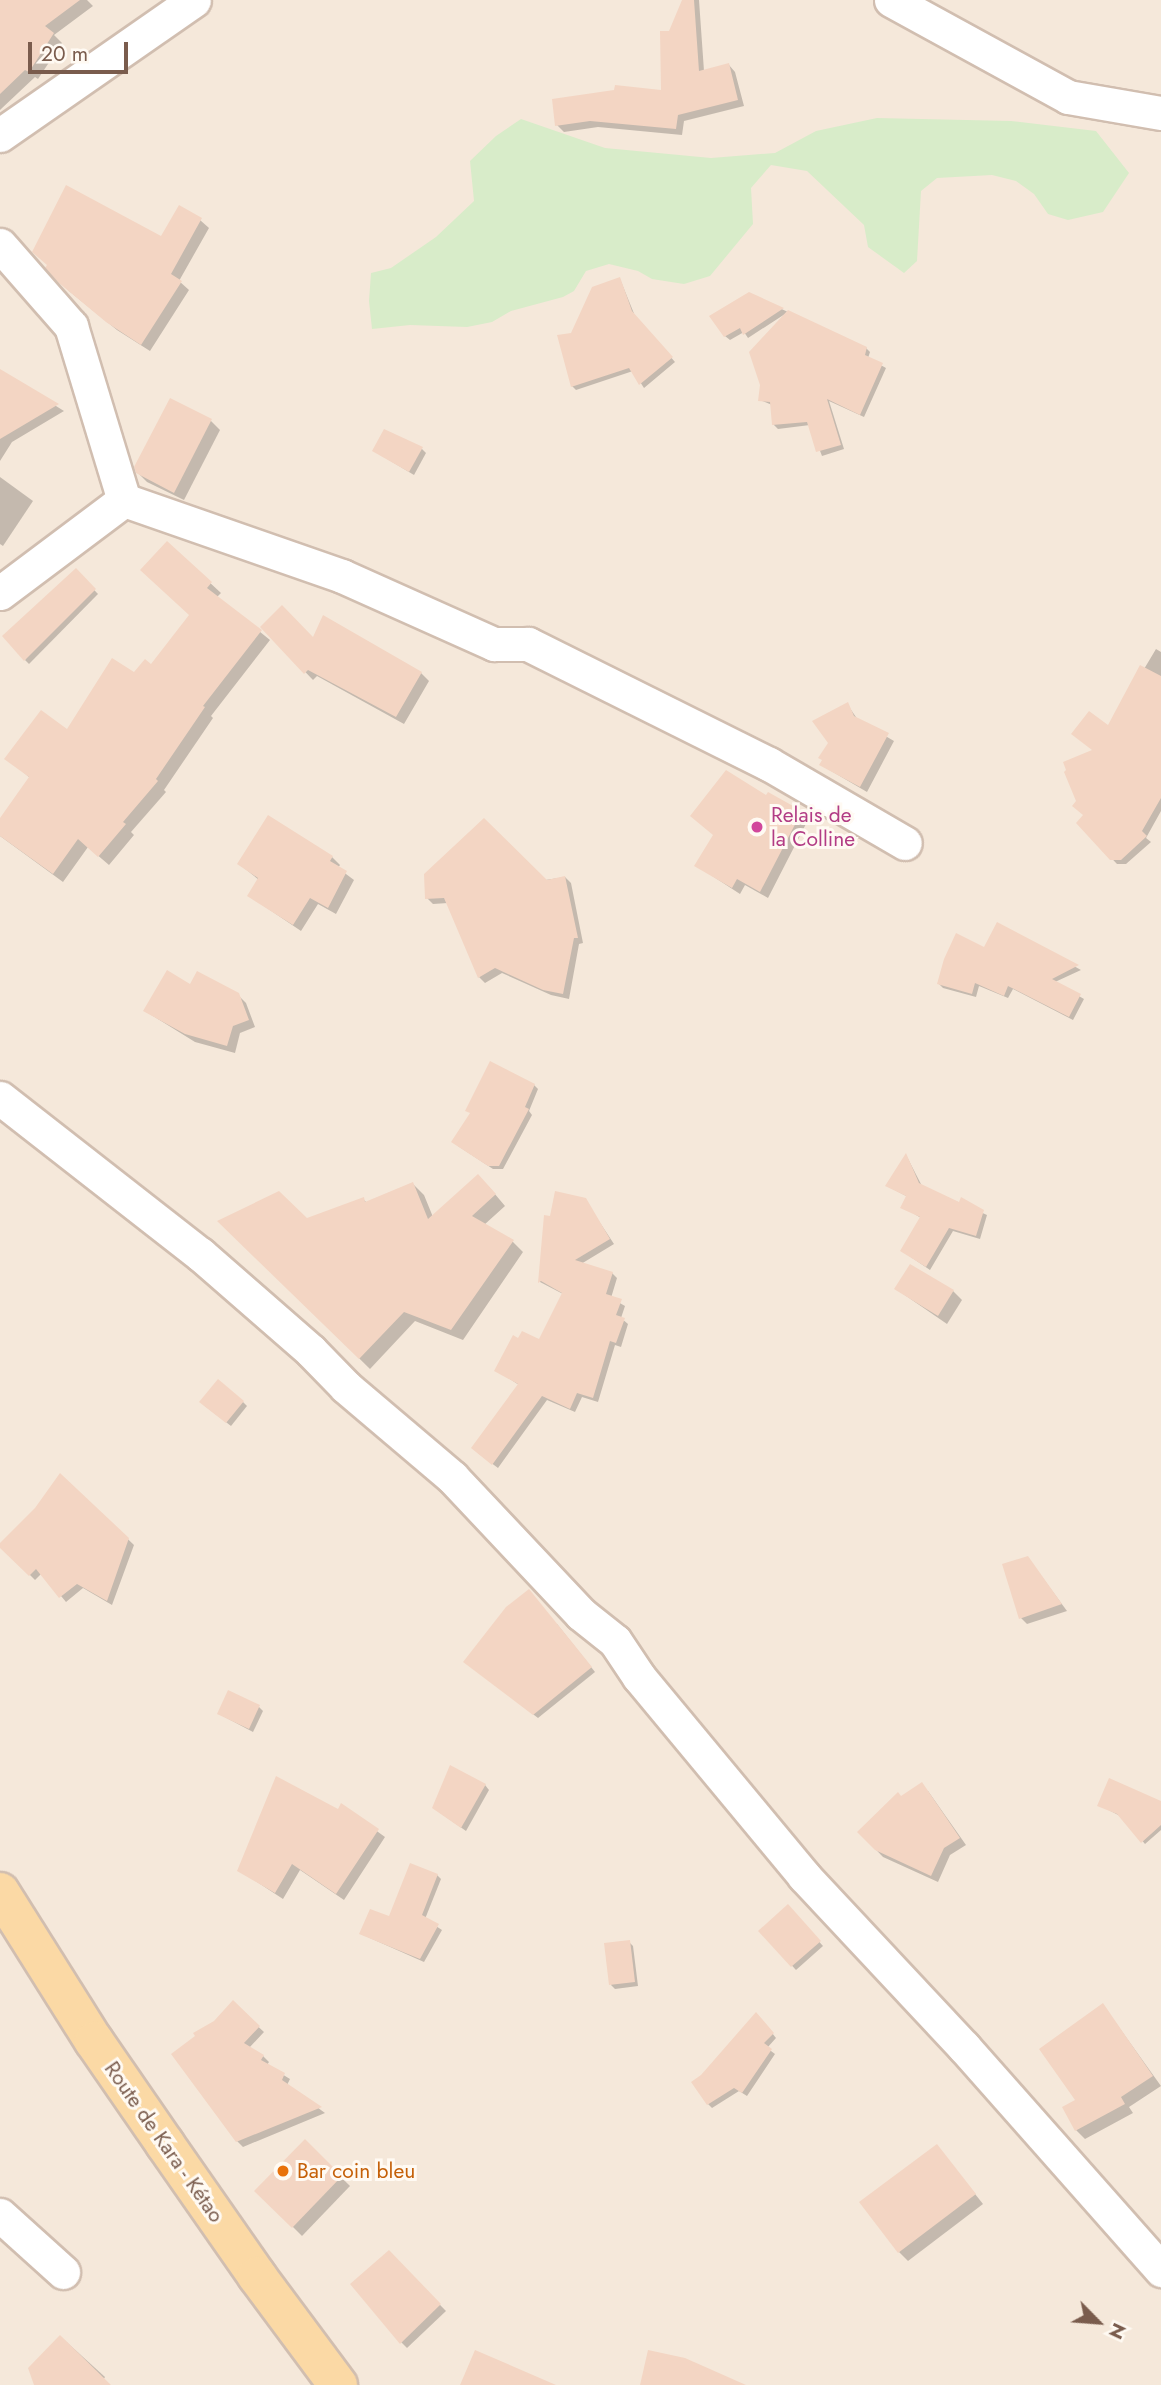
<!DOCTYPE html>
<html>
<head>
<meta charset="utf-8">
<style>
	body { margin:0 }
	#map { position:relative; width:1161px; height:2385px; overflow:hidden; background:#fdf6ec; font-family:Jost,sans-serif }
	div>[style] { position:absolute }
	[style*='--x'] { left:calc(var(--x)*1px); top:calc(var(--y)*1px); width:calc(var(--w)*1px); rotate:calc(var(--a)*1deg) }
	.residential>* { inset:0; background:#f5e8da }
	.green>* { inset:0; background:#d8ecc9 }
	.shadow>* { inset:0; background:#0003 }
	.building>* { inset:0; background:#f3d5c3 }
	.roads { filter:drop-shadow(2px 0 #d1beb0) drop-shadow(-2px 0 #d1beb0) drop-shadow(0 2px #d1beb0) drop-shadow(0 -2px #d1beb0) }
	.street>* { height:33px; margin:-16.5px; padding:0 16.5px; transform-origin:16.5px; border-radius:16.5px; background:#fff }
	.primary>* { height:38px; margin:-19px; padding:0 19px; transform-origin:19px; border-radius:19px; background:#fbd9a5 }
	.dots>* { width:19px; height:19px; translate:-50% -50%; box-sizing:border-box; border:4px solid #fffaf3; border-radius:50% }
	span { translate:-50% -50%; white-space:nowrap; text-align:center; line-height:1.15; -webkit-text-stroke:6px #fffaf3; paint-order:stroke }
	.hotel-label { font-size:21px; color:#b23c85 }
	.left { translate:0 -50%; text-align:left }
	.street-label { font-size:21px; color:#7a5c4d }
	.food-label { font-size:21px; color:#c56008 }
	.north { position:absolute; left:1063px; top:2287px; width:70px; height:70px; -webkit-text-stroke:5px #fffaf3; paint-order:stroke; rotate:115deg; font-size:19px; font-weight:700; line-height:28px; text-align:center; color:#7a5c4d }
	.north::after { content:''; display:block; margin:auto; width:24px; height:32px; background:#7a5c4d; clip-path:polygon(50% 0,100% 100%,50% 72%,0 100%) }
	.scale { position:absolute; left:28px; top:42px; width:100px; height:32px; box-sizing:border-box; border:4px solid #7a5c4d; border-top:0; padding-left:9px; font-size:21px; line-height:24px; white-space:nowrap; color:#7a5c4d; -webkit-text-stroke:5px #fffaf3; paint-order:stroke }
</style>
</head>
<body>
<div id="map">
	<div class="residential">
		<div style="clip-path:polygon(0 0,1161px 0,1161px 2385px,0 2385px)"></div>
	</div>
	<div class="green">
		<div style="clip-path:polygon(877px 118px,1011px 121px,1096px 131px,1129px 173px,1103px 212px,1068px 220px,1048px 214px,1034px 194px,1016px 181px,992px 175px,937px 178px,921px 191px,917px 261px,904px 273px,868px 247px,864px 225px,807px 171px,771px 165px,751px 188px,753px 224px,710px 276px,684px 284px,652px 279px,638px 271px,609px 264px,586px 271px,574px 291px,563px 297px,511px 311px,492px 322px,467px 327px,410px 325px,372px 329px,369px 301px,371px 273px,391px 268px,436px 237px,474px 201px,470px 161px,496px 136px,521px 119px,605px 148px,711px 158px,775px 153px,816px 131px)"></div>
	</div>
	<div class="shadow">
		<div style="clip-path:polygon(0 0,87px 0,93px 6px,54px 35px,62px 43px,38px 79px,35px 77px,0 110px)"></div>
		<div style="clip-path:polygon(683px 0,699px 0,704px 71px,729px 65px,735px 72px,744px 106px,684px 121px,682px 135px,598px 127px,564px 132px,557px 125px,663px 92px,671px 33px)"></div>
		<div style="clip-path:polygon(200px 220px,209px 228px,179px 281px,189px 290px,150px 351px,117px 330px,69px 291px,49px 266px,162px 239px)"></div>
		<div style="clip-path:polygon(620px 279px,635px 316px,675px 362px,644px 388px,633px 371px,576px 390px,572px 386px,572px 334px)"></div>
		<div style="clip-path:polygon(749px 294px,866px 348px,870px 352px,868px 358px,886px 368px,864px 417px,829px 401px,844px 449px,822px 456px,810px 425px,778px 429px,773px 424px,772px 405px,760px 400px,785px 314px,748px 338px,744px 332px,730px 340px,725px 336px)"></div>
		<div style="clip-path:polygon(0 371px,64px 411px,12px 442px,0 461px)"></div>
		<div style="clip-path:polygon(170px 400px,211px 421px,220px 430px,184px 500px,147px 482px,137px 472px)"></div>
		<div style="clip-path:polygon(422px 449px,426px 453px,414px 475px,374px 451px)"></div>
		<div style="clip-path:polygon(0 477px,33px 501px,3px 546px,0 544px)"></div>
		<div style="clip-path:polygon(167px 543px,221px 593px,217px 597px,270px 640px,211px 716px,213px 718px,164px 790px,166px 792px,131px 832px,134px 835px,109px 865px,88px 847px,63px 882px,0 836px,0 821px,30px 778px,7px 758px,68px 732px,135px 675px,151px 667px,191px 615px)"></div>
		<div style="clip-path:polygon(76px 571px,98px 594px,29px 664px,25px 660px)"></div>
		<div style="clip-path:polygon(262px 627px,421px 673px,429px 681px,404px 724px,317px 676px,313px 680px)"></div>
		<div style="clip-path:polygon(1156px 649px,1161px 652px,1161px 811px,1146px 838px,1151px 842px,1126px 864px,1117px 864px,1078px 823px,1085px 815px,1095px 751px)"></div>
		<div style="clip-path:polygon(847px 704px,858px 720px,894px 741px,867px 792px,821px 765px)"></div>
		<div style="clip-path:polygon(766px 797px,801px 813px,808px 820px,768px 898px,745px 885px,740px 894px,697px 866px)"></div>
		<div style="clip-path:polygon(268px 818px,332px 857px,340px 865px,338px 868px,354px 880px,336px 914px,318px 904px,301px 931px,249px 896px,259px 880px,239px 864px)"></div>
		<div style="clip-path:polygon(565px 877px,571px 883px,583px 943px,579px 944px,569px 999px,551px 995px,502px 973px,485px 983px,479px 977px,448px 903px,433px 904px,427px 898px)"></div>
		<div style="clip-path:polygon(998px 924px,1081px 970px,1055px 982px,1084px 999px,1073px 1020px,1013px 989px,1008px 998px,979px 986px,976px 997px,943px 988px,939px 984px,985px 949px)"></div>
		<div style="clip-path:polygon(191px 986px,238px 995px,246px 1003px,255px 1027px,240px 1033px,235px 1053px,195px 1042px,145px 1011px)"></div>
		<div style="clip-path:polygon(534px 1085px,538px 1089px,529px 1111px,532px 1115px,503px 1169px,493px 1169px,458px 1146px)"></div>
		<div style="clip-path:polygon(906px 1155px,922px 1186px,987px 1215px,980px 1239px,953px 1231px,930px 1270px,902px 1251px,921px 1218px,903px 1207px,908px 1197px,887px 1186px)"></div>
		<div style="clip-path:polygon(413px 1184px,424px 1195px,433px 1217px,489px 1187px,505px 1206px,484px 1225px,513px 1242px,523px 1252px,463px 1340px,415px 1321px,370px 1369px,220px 1221px,306px 1220px,363px 1199px,367px 1203px)"></div>
		<div style="clip-path:polygon(585px 1200px,614px 1244px,581px 1264px,612px 1273px,617px 1278px,611px 1298px,625px 1306px,621px 1318px,628px 1324px,621px 1347px,615px 1345px,598px 1402px,582px 1397px,575px 1412px,547px 1400px,498px 1468px,478px 1453px,519px 1385px,496px 1370px,539px 1342px,563px 1294px,540px 1282px,546px 1217px,551px 1218px)"></div>
		<div style="clip-path:polygon(896px 1289px,953px 1291px,962px 1300px,947px 1324px)"></div>
		<div style="clip-path:polygon(243px 1402px,247px 1406px,231px 1426px,205px 1406px)"></div>
		<div style="clip-path:polygon(61px 1475px,134px 1545px,112px 1605px,83px 1588px,66px 1602px,42px 1573px,35px 1580px,0 1545px,36px 1509px)"></div>
		<div style="clip-path:polygon(1028px 1558px,1067px 1611px,1027px 1624px,1021px 1618px)"></div>
		<div style="clip-path:polygon(557px 1624px,595px 1672px,538px 1718px,470px 1666px)"></div>
		<div style="clip-path:polygon(259px 1707px,263px 1711px,253px 1732px,219px 1714px)"></div>
		<div style="clip-path:polygon(485px 1785px,489px 1790px,466px 1831px,439px 1812px)"></div>
		<div style="clip-path:polygon(928px 1791px,966px 1845px,950px 1855px,938px 1882px,883px 1857px,859px 1832px,901px 1798px)"></div>
		<div style="clip-path:polygon(1161px 1802px,1161px 1830px,1145px 1844px,1122px 1817px,1099px 1805px)"></div>
		<div style="clip-path:polygon(342px 1806px,385px 1837px,344px 1900px,300px 1870px,283px 1899px,239px 1870px,338px 1811px)"></div>
		<div style="clip-path:polygon(437px 1875px,441px 1879px,425px 1919px,442px 1930px,424px 1962px,361px 1934px,390px 1919px)"></div>
		<div style="clip-path:polygon(788px 1907px,823px 1946px,796px 1970px,760px 1931px)"></div>
		<div style="clip-path:polygon(629px 1942px,633px 1946px,638px 1986px,615px 1989px,611px 1985px)"></div>
		<div style="clip-path:polygon(233px 2003px,264px 2032px,249px 2048px,263px 2056px,269px 2062px,267px 2065px,290px 2079px,287px 2085px,325px 2113px,243px 2147px,237px 2141px)"></div>
		<div style="clip-path:polygon(1103px 2005px,1161px 2086px,1129px 2107px,1133px 2113px,1085px 2139px,1076px 2130px,1078px 2101px)"></div>
		<div style="clip-path:polygon(760px 2018px,776px 2038px,767px 2048px,775px 2054px,747px 2096px,739px 2091px,712px 2108px,708px 2104px)"></div>
		<div style="clip-path:polygon(305px 2142px,350px 2186px,302px 2236px,257px 2191px)"></div>
		<div style="clip-path:polygon(937px 2146px,983px 2204px,908px 2261px,899px 2252px)"></div>
		<div style="clip-path:polygon(389px 2253px,446px 2311px,407px 2348px,401px 2342px)"></div>
		<div style="clip-path:polygon(61px 2337px,105px 2377px,100px 2385px,36px 2385px)"></div>
	</div>
	<div class="building">
		<div style="clip-path:polygon(0 0,80px 0,45px 26px,54px 33px,29px 72px,25px 70px,0 94px)"></div>
		<div style="clip-path:polygon(682px 0,694px 0,699px 71px,729px 63px,738px 100px,678px 115px,676px 129px,590px 121px,555px 126px,552px 99px,614px 90px,615px 85px,661px 90px,660px 31px,669px 31px)"></div>
		<div style="clip-path:polygon(66px 185px,161px 236px,179px 205px,202px 218px,171px 274px,182px 281px,141px 345px,106px 322px,59px 283px,45px 268px,47px 265px,32px 252px)"></div>
		<div style="clip-path:polygon(620px 277px,632px 311px,673px 357px,639px 385px,629px 368px,571px 387px,557px 335px,571px 333px,592px 287px)"></div>
		<div style="clip-path:polygon(749px 292px,784px 308px,743px 335px,740px 328px,724px 337px,709px 316px)"></div>
		<div style="clip-path:polygon(788px 310px,867px 347px,865px 355px,883px 363px,860px 415px,827px 399px,841px 445px,816px 452px,807px 422px,772px 425px,770px 402px,758px 401px,760px 385px,749px 352px)"></div>
		<div style="clip-path:polygon(0 369px,59px 404px,0 439px)"></div>
		<div style="clip-path:polygon(170px 398px,212px 419px,174px 493px,136px 473px,134px 467px)"></div>
		<div style="clip-path:polygon(384px 429px,423px 447px,409px 472px,372px 451px)"></div>
		<div style="clip-path:polygon(167px 541px,212px 582px,207px 588px,262px 630px,203px 706px,205px 707px,156px 779px,158px 781px,123px 822px,126px 824px,98px 857px,78px 839px,53px 874px,0 836px,0 818px,29px 777px,4px 759px,41px 710px,67px 729px,112px 658px,134px 672px,145px 659px,151px 664px,189px 615px,140px 570px)"></div>
		<div style="clip-path:polygon(76px 568px,96px 589px,24px 661px,2px 636px)"></div>
		<div style="clip-path:polygon(282px 605px,313px 637px,323px 615px,422px 672px,396px 717px,308px 670px,304px 674px,260px 627px)"></div>
		<div style="clip-path:polygon(1140px 665px,1161px 676px,1161px 798px,1142px 831px,1147px 836px,1121px 860px,1110px 860px,1076px 823px,1083px 815px,1072px 806px,1076px 801px,1064px 772px,1066px 770px,1063px 762px,1092px 750px,1071px 734px,1089px 711px,1108px 725px)"></div>
		<div style="clip-path:polygon(848px 702px,854px 716px,889px 733px,860px 787px,819px 765px,822px 760px,818px 758px,828px 743px,812px 721px)"></div>
		<div style="clip-path:polygon(726px 770px,766px 795px,768px 792px,802px 811px,760px 892px,737px 879px,732px 888px,694px 866px,713px 835px,690px 816px)"></div>
		<div style="clip-path:polygon(268px 815px,333px 856px,330px 861px,347px 871px,328px 908px,310px 898px,293px 925px,247px 896px,258px 878px,237px 864px)"></div>
		<div style="clip-path:polygon(484px 818px,547px 880px,565px 876px,578px 938px,574px 938px,563px 994px,543px 990px,495px 968px,478px 978px,444px 898px,425px 899px,424px 874px)"></div>
		<div style="clip-path:polygon(997px 922px,1079px 965px,1052px 979px,1081px 994px,1069px 1017px,1008px 986px,1004px 996px,975px 983px,972px 994px,937px 984px,944px 959px,956px 933px,984px 947px)"></div>
		<div style="clip-path:polygon(167px 970px,190px 984px,197px 971px,239px 993px,249px 1020px,233px 1026px,227px 1046px,185px 1034px,143px 1011px)"></div>
		<div style="clip-path:polygon(490px 1061px,535px 1084px,525px 1107px,529px 1109px,499px 1166px,488px 1166px,451px 1142px,470px 1113px,465px 1111px)"></div>
		<div style="clip-path:polygon(906px 1153px,919px 1183px,959px 1202px,961px 1197px,984px 1210px,976px 1236px,949px 1228px,926px 1267px,900px 1251px,920px 1217px,900px 1208px,906px 1196px,885px 1186px)"></div>
		<div style="clip-path:polygon(478px 1174px,496px 1194px,472px 1216px,514px 1240px,451px 1330px,404px 1312px,359px 1359px,217px 1221px,279px 1191px,307px 1218px,364px 1197px,365px 1202px,413px 1182px,428px 1219px)"></div>
		<div style="clip-path:polygon(555px 1191px,586px 1198px,610px 1239px,575px 1260px,613px 1272px,606px 1294px,622px 1299px,616px 1315px,625px 1318px,616px 1343px,610px 1341px,593px 1398px,577px 1393px,570px 1409px,542px 1396px,492px 1465px,471px 1448px,518px 1384px,494px 1371px,513px 1335px,518px 1338px,522px 1331px,539px 1339px,562px 1293px,541px 1281px,538px 1283px,544px 1215px,550px 1216px)"></div>
		<div style="clip-path:polygon(910px 1264px,954px 1290px,938px 1316px,894px 1289px)"></div>
		<div style="clip-path:polygon(218px 1379px,244px 1401px,226px 1423px,199px 1402px)"></div>
		<div style="clip-path:polygon(60px 1473px,129px 1538px,107px 1601px,77px 1584px,59px 1598px,36px 1569px,29px 1576px,0 1548px,0 1543px,35px 1508px)"></div>
		<div style="clip-path:polygon(1028px 1556px,1062px 1604px,1019px 1619px,1002px 1564px)"></div>
		<div style="clip-path:polygon(529px 1589px,592px 1667px,533px 1715px,463px 1662px,506px 1607px)"></div>
		<div style="clip-path:polygon(228px 1690px,260px 1705px,249px 1729px,217px 1714px)"></div>
		<div style="clip-path:polygon(450px 1765px,486px 1784px,461px 1828px,432px 1808px)"></div>
		<div style="clip-path:polygon(276px 1776px,338px 1809px,341px 1803px,379px 1829px,336px 1894px,292px 1864px,275px 1893px,237px 1871px)"></div>
		<div style="clip-path:polygon(1109px 1778px,1161px 1801px,1161px 1825px,1141px 1843px,1117px 1814px,1097px 1806px)"></div>
		<div style="clip-path:polygon(922px 1782px,960px 1838px,944px 1848px,931px 1876px,875px 1850px,857px 1832px,898px 1792px,901px 1796px)"></div>
		<div style="clip-path:polygon(410px 1863px,438px 1874px,422px 1915px,439px 1924px,420px 1959px,359px 1934px,370px 1909px,389px 1916px)"></div>
		<div style="clip-path:polygon(788px 1904px,821px 1941px,791px 1967px,758px 1931px)"></div>
		<div style="clip-path:polygon(630px 1940px,635px 1982px,609px 1985px,604px 1943px)"></div>
		<div style="clip-path:polygon(233px 2000px,260px 2026px,244px 2043px,264px 2055px,261px 2060px,285px 2073px,282px 2080px,322px 2107px,236px 2142px,171px 2054px,195px 2036px,193px 2033px,214px 2021px)"></div>
		<div style="clip-path:polygon(1103px 2003px,1153px 2076px,1121px 2097px,1125px 2104px,1075px 2131px,1062px 2107px,1075px 2100px,1039px 2049px)"></div>
		<div style="clip-path:polygon(756px 2012px,774px 2033px,764px 2043px,772px 2049px,742px 2093px,734px 2088px,707px 2105px,691px 2082px,701px 2075px)"></div>
		<div style="clip-path:polygon(305px 2139px,342px 2176px,292px 2228px,254px 2191px)"></div>
		<div style="clip-path:polygon(937px 2144px,976px 2194px,898px 2253px,859px 2202px)"></div>
		<div style="clip-path:polygon(389px 2250px,441px 2304px,400px 2344px,350px 2284px)"></div>
		<div style="clip-path:polygon(60px 2335px,111px 2385px,34px 2385px,28px 2368px)"></div>
		<div style="clip-path:polygon(475px 2350px,556px 2385px,460px 2385px)"></div>
		<div style="clip-path:polygon(648px 2350px,685px 2358px,746px 2385px,640px 2385px)"></div>
	</div>
	<div class="roads">
		<div class="street">
			<div style="--x:891;--y:0;--w:202;--a:28.7"></div>
			<div style="--x:1068;--y:97;--w:94;--a:9.8"></div>
			<div style="--x:0;--y:135;--w:236;--a:-34.8"></div>
			<div style="--x:0;--y:245;--w:108;--a:48.8"></div>
			<div style="--x:71;--y:326;--w:182;--a:73.1"></div>
			<div style="--x:124;--y:500;--w:231;--a:19.2"></div>
			<div style="--x:342;--y:576;--w:167;--a:24.1"></div>
			<div style="--x:494;--y:644;--w:34;--a:0"></div>
			<div style="--x:528;--y:644;--w:269;--a:26.5"></div>
			<div style="--x:769;--y:764;--w:157;--a:30.2"></div>
			<div style="--x:0;--y:593;--w:155;--a:-36.9"></div>
			<div style="--x:0;--y:1098;--w:254;--a:38"></div>
			<div style="--x:200;--y:1254;--w:147;--a:41.1"></div>
			<div style="--x:311;--y:1351;--w:50;--a:45.8"></div>
			<div style="--x:346;--y:1387;--w:139;--a:40.3"></div>
			<div style="--x:452;--y:1477;--w:188;--a:46.7"></div>
			<div style="--x:581;--y:1614;--w:43;--a:38.5"></div>
			<div style="--x:615;--y:1641;--w:43;--a:56.3"></div>
			<div style="--x:639;--y:1677;--w:259;--a:50.3"></div>
			<div style="--x:804;--y:1876;--w:234;--a:46.9"></div>
			<div style="--x:964;--y:2047;--w:298;--a:48.5"></div>
			<div style="--x:0;--y:2215;--w:85;--a:42.1"></div>
		</div>
		<div class="primary">
			<div style="--x:0;--y:1892;--w:176;--a:57.8"></div>
			<div style="--x:94;--y:2041;--w:125;--a:55.4"></div>
			<div style="--x:165;--y:2144;--w:161;--a:55.1"></div>
			<div style="--x:257;--y:2276;--w:136;--a:53.4"></div>
		</div>
	</div>
	<div class="dots">
		<div style="left:757px;top:827px;background:#d1479c"></div>
		<div style="left:283px;top:2171px;background:#e8710a"></div>
	</div>
	<div class="hotel-label">
		<span class="left" style="left:771px;top:827px">Relais de<br>la Colline</span>
	</div>
	<div class="street-label">
		<span style="left:164px;top:2142px;rotate:55deg">Route de Kara - Kétao</span>
	</div>
	<div class="food-label">
		<span class="left" style="left:297px;top:2171px">Bar coin bleu</span>
	</div>
	<div class="north">N</div>
	<div class="scale">20 m</div>
</div>
</body>
</html>
